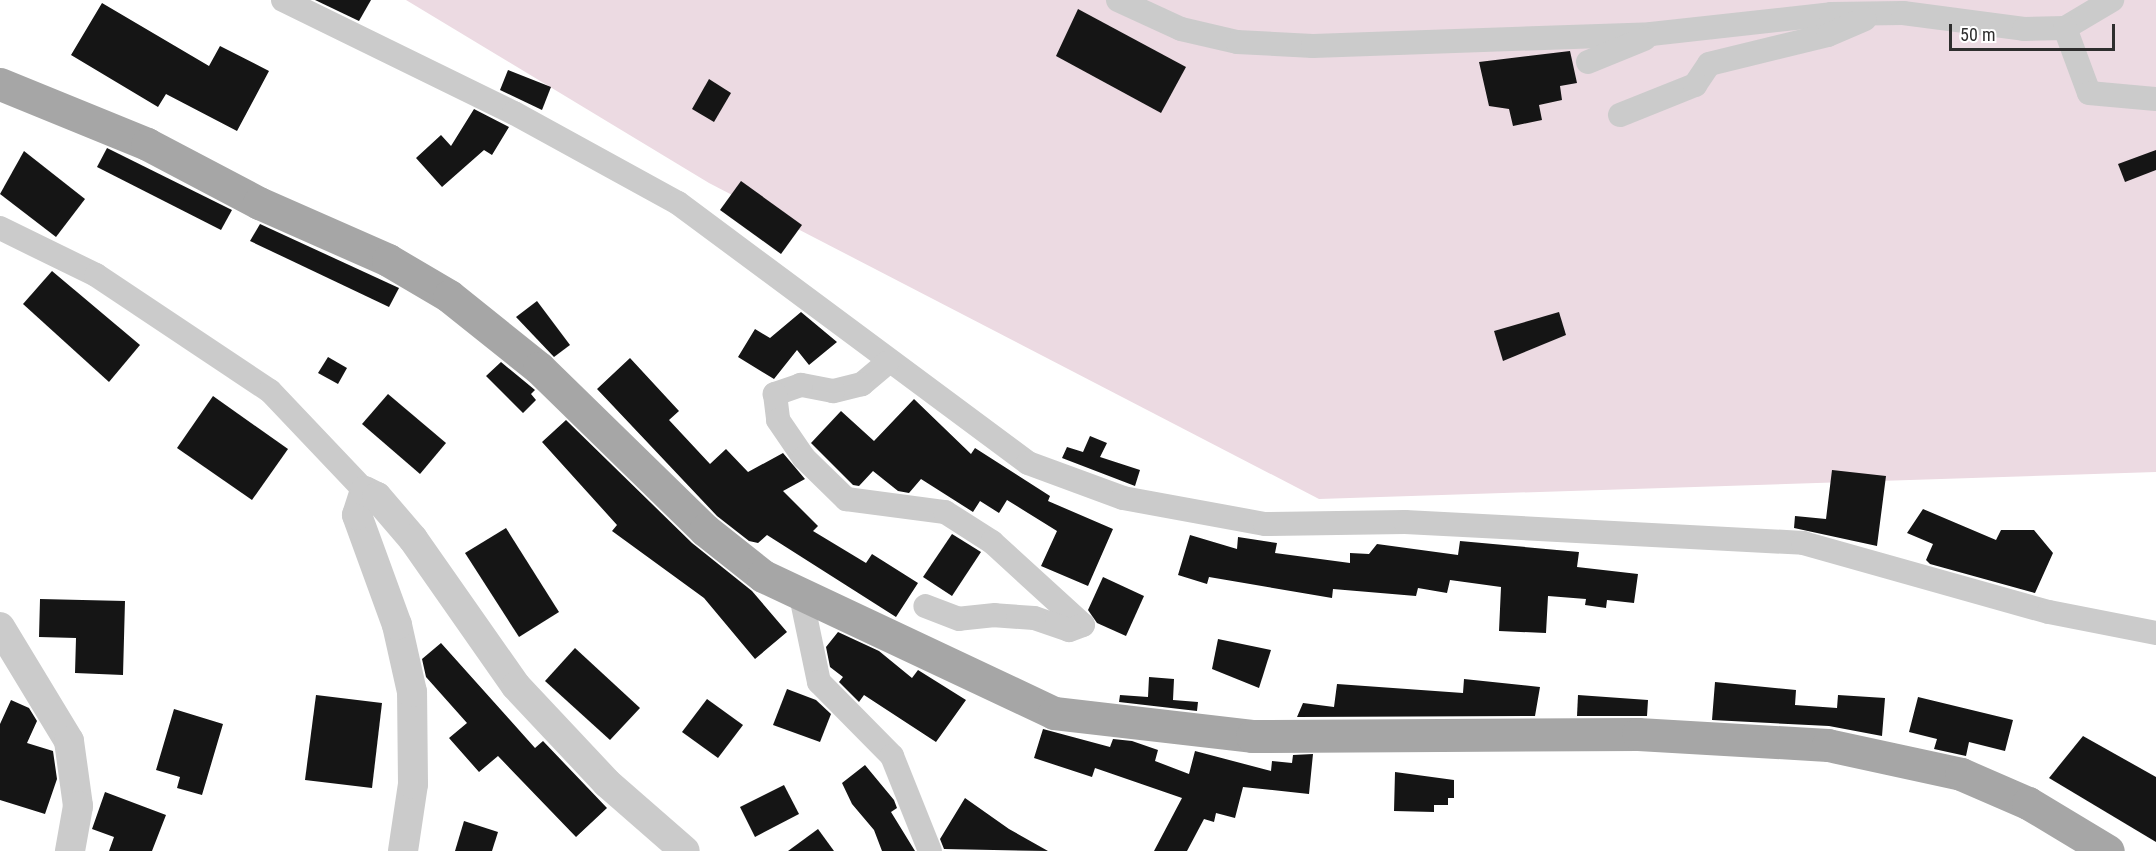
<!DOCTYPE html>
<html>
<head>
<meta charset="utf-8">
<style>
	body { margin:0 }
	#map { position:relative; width:2156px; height:851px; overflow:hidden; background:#fff; font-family:"Roboto Condensed",sans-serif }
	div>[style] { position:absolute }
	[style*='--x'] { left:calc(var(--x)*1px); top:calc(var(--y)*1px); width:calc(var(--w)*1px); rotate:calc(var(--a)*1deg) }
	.green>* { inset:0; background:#ecdae2 }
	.building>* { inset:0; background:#151515 }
	.minor>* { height:24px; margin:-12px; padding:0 12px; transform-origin:12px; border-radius:12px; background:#cbcbcb }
	.tertiary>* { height:30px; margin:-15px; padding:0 15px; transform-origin:15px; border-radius:15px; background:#cbcbcb }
	.primary>* { height:33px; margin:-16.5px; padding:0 16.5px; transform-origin:16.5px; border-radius:16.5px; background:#a6a6a6 }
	span { translate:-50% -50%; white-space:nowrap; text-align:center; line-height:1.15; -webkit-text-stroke:6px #fff; paint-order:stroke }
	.scale { position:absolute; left:1949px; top:24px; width:166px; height:27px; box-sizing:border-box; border:3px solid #2e2e2e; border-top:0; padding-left:8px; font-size:18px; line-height:21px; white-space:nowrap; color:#2e2e2e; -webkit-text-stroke:4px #fff; paint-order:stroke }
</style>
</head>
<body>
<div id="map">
	<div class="green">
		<div style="clip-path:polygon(406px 0,2156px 0,2156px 472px,1319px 499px,709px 183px)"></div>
	</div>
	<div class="building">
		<div style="clip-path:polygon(315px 0,371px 0,359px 21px)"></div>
		<div style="clip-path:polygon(102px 3px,209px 66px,220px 46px,269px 71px,237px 131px,166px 94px,158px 107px,71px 55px)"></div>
		<div style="clip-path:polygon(1078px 9px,1186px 67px,1161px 113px,1056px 56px)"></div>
		<div style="clip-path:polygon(1570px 51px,1577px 83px,1560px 86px,1562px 100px,1539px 105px,1542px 120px,1513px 126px,1509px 109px,1489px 106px,1479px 62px)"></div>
		<div style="clip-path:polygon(508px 70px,551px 87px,542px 110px,500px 90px)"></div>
		<div style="clip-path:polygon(709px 79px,731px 93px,714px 122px,692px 109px)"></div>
		<div style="clip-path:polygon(474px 109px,509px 127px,492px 155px,484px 150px,442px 187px,416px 158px,441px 135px,451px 146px)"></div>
		<div style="clip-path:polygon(107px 148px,232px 210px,221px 230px,97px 167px)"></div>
		<div style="clip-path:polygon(2156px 150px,2156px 170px,2125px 182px,2118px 164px)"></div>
		<div style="clip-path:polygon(24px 151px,85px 199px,56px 237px,0 194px)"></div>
		<div style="clip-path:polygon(741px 181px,802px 225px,781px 254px,720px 210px)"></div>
		<div style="clip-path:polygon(260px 224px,399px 288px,389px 307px,250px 241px)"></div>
		<div style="clip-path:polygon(52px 271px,140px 345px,109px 382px,23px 304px)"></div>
		<div style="clip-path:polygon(537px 301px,570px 345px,554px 357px,516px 317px)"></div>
		<div style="clip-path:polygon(801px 312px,837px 342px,809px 365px,797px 350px,774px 379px,738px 357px,755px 329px,770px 338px)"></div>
		<div style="clip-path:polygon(1559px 312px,1566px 335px,1503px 361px,1494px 331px)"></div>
		<div style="clip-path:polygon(328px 357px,347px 368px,338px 384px,318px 373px)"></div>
		<div style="clip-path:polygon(630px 358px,679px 411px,669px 420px,710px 464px,726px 449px,748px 472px,783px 453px,805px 479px,783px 491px,818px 526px,813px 531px,866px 563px,872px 554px,918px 583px,896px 617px,767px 535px,758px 543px,749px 541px,717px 516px,597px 389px)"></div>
		<div style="clip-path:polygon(501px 362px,535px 390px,531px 394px,536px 400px,523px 413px,486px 376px)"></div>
		<div style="clip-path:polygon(388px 394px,446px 443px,420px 474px,362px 424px)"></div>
		<div style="clip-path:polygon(213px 396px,288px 449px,252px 500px,177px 448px)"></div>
		<div style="clip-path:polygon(914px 399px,971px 454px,975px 448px,1050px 496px,1048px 501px,1113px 529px,1088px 586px,1041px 566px,1057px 531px,1007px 500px,999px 513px,980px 501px,973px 512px,921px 479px,909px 493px,898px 491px,873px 471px,859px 486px,853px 485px,811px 443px,841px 411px,874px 441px)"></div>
		<div style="clip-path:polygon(566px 420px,692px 543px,752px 591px,787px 632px,755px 659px,704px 598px,612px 531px,617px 525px,542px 442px)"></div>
		<div style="clip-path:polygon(1090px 436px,1107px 443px,1100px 457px,1140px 470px,1135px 486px,1062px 458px,1067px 447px,1083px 452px)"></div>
		<div style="clip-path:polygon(1832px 470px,1886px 476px,1877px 546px,1794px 528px,1795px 516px,1826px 519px)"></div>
		<div style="clip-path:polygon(1923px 509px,1996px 540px,2001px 530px,2034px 530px,2053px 553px,2035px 593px,1930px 564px,1926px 560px,1933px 544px,1907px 533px)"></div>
		<div style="clip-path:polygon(506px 528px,559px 612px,519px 637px,465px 553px)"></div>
		<div style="clip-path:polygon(952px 534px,981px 552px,952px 596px,923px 577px)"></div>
		<div style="clip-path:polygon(1190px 535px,1237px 549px,1238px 537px,1277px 543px,1275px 553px,1350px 563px,1350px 553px,1369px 554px,1377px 544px,1458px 555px,1460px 541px,1579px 552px,1577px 567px,1638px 574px,1634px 603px,1607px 600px,1606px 608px,1585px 605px,1586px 599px,1548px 596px,1546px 633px,1499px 631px,1501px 587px,1450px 580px,1447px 593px,1418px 588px,1416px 596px,1333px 589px,1332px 598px,1209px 577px,1207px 584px,1178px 575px)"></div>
		<div style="clip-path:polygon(1103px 577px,1144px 596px,1126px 636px,1097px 623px,1088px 610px)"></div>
		<div style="clip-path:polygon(40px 599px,125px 601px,123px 675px,75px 673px,76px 638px,39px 637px)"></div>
		<div style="clip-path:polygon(838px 632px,879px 651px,912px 678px,918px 670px,966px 700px,936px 742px,864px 695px,859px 702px,839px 682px,843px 677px,830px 667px,826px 647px)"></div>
		<div style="clip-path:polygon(1218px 639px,1271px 650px,1259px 688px,1212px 669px)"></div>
		<div style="clip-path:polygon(441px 643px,535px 748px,543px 741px,607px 808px,576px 837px,498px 756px,479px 772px,449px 738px,467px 723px,426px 677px,422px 659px)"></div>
		<div style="clip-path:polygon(575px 648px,640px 708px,610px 740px,545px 681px)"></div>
		<div style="clip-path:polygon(1149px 677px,1174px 679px,1173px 700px,1198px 702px,1197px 711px,1119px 702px,1120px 695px,1148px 697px)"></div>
		<div style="clip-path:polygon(1464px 679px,1540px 687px,1535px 716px,1297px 717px,1303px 703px,1334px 707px,1337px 684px,1463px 693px)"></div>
		<div style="clip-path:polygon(1715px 682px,1796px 690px,1795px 705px,1837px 708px,1838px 695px,1885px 698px,1882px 736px,1829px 726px,1712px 720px)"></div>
		<div style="clip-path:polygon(787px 689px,816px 700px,831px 714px,820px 742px,773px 725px)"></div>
		<div style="clip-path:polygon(316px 695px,382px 703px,372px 788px,305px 780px)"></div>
		<div style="clip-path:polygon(1578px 695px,1648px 700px,1647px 716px,1577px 716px)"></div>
		<div style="clip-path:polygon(1918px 697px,2013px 720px,2005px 751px,1969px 742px,1966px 756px,1934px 749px,1937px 739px,1909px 732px)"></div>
		<div style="clip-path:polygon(707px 699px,743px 725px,718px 758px,682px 732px)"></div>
		<div style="clip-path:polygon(11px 700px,29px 708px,37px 721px,27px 743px,53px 751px,57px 779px,45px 814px,0 800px,0 724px)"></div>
		<div style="clip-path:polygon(174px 709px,223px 724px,202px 795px,177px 788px,180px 777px,156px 770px)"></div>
		<div style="clip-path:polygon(1043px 729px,1110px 747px,1113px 739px,1132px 741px,1158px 750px,1155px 761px,1189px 774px,1195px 751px,1271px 771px,1272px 761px,1292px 763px,1293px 755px,1313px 754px,1309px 794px,1243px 787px,1235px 818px,1216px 813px,1214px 822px,1204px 819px,1187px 851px,1154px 851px,1182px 798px,1095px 768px,1092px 777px,1034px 758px)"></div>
		<div style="clip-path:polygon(2083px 736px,2156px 777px,2156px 842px,2049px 778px)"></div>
		<div style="clip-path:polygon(865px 765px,894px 800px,897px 808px,891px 812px,915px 851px,882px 851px,874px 830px,852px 804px,842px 783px)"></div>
		<div style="clip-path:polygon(1395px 772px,1454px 780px,1454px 798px,1448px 798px,1448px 805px,1434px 805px,1434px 812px,1394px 811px)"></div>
		<div style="clip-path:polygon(784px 785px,799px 814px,755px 837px,740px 807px)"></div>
		<div style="clip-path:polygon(105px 792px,166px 815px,152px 851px,109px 851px,114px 837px,92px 829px)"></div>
		<div style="clip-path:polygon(965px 798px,1009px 829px,1048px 851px,944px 849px,940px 839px)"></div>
		<div style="clip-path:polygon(464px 821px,498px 832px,492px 851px,455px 851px)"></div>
		<div style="clip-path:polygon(818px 829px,834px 851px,788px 851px)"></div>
	</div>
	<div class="minor">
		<div style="--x:283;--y:0;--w:257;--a:26.1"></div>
		<div style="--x:514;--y:113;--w:187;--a:28.8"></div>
		<div style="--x:678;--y:203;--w:436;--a:36.6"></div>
		<div style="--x:1028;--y:463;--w:101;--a:20.2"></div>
		<div style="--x:1123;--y:498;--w:144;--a:10.4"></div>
		<div style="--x:1265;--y:524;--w:140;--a:-0.8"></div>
		<div style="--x:1405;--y:522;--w:399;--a:3"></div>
		<div style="--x:1803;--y:543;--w:255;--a:15.7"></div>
		<div style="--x:2049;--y:612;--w:109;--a:11.1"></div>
		<div style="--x:1118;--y:0;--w:69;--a:24.7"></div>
		<div style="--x:1181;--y:29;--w:57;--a:13.1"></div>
		<div style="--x:1237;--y:42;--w:76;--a:3"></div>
		<div style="--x:1313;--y:46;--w:338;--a:-2"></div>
		<div style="--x:1651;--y:34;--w:181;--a:-6.3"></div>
		<div style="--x:1831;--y:14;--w:72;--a:-0.8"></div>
		<div style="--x:1903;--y:13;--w:122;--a:7.5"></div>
		<div style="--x:2024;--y:29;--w:41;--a:-1.4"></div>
		<div style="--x:2065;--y:28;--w:55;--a:-30.8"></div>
		<div style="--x:2065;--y:28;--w:69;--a:69.7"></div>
		<div style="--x:2089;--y:93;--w:67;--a:5.1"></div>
		<div style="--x:1588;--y:62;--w:61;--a:-22.3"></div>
		<div style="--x:1620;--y:115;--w:81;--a:-21.8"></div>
		<div style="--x:1695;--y:85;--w:25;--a:-56"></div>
		<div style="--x:1709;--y:64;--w:122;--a:-13.7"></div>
		<div style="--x:1828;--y:35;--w:40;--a:-23.4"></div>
		<div style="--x:0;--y:228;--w:107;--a:26.1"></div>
		<div style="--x:96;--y:275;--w:209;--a:33.7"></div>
		<div style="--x:270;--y:391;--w:138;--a:46.5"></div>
		<div style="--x:887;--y:363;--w:33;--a:140"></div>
		<div style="--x:862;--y:384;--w:30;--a:166"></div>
		<div style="--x:833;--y:391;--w:33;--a:-169"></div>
		<div style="--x:801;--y:385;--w:28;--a:161"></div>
		<div style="--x:775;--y:394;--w:26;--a:83"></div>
		<div style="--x:778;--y:420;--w:46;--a:55.6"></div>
		<div style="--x:804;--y:458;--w:59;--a:44.3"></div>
		<div style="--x:846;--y:499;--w:100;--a:7.5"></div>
		<div style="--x:945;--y:512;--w:56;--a:32.6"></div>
		<div style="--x:992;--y:542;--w:123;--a:42.4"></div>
		<div style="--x:1083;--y:625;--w:15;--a:160"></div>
		<div style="--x:1069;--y:630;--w:37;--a:-161"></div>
		<div style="--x:1034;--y:618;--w:39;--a:-176"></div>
		<div style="--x:995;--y:615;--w:36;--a:174"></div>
		<div style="--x:959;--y:619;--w:36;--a:-159"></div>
		<div style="--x:801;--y:596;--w:88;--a:78.2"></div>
		<div style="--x:819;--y:682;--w:104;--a:45.4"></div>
		<div style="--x:892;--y:756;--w:102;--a:68.2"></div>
	</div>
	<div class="tertiary">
		<div style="--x:0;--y:627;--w:133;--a:58.8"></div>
		<div style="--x:69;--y:741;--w:66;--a:82.1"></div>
		<div style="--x:78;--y:806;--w:46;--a:100.1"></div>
		<div style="--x:403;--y:851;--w:68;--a:-81.5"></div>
		<div style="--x:413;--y:784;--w:92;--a:-90.6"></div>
		<div style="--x:412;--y:692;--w:69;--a:-102.6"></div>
		<div style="--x:397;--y:625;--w:117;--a:-110"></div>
		<div style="--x:357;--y:515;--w:25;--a:-72"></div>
		<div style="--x:365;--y:491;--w:13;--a:27"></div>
		<div style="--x:377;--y:497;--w:55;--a:49.4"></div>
		<div style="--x:413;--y:539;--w:179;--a:55"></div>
		<div style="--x:516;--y:686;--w:133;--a:46.8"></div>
		<div style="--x:607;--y:783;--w:103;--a:41.1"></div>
	</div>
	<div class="primary">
		<div style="--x:0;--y:84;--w:159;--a:22.2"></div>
		<div style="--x:147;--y:144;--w:127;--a:27.8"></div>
		<div style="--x:259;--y:203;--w:141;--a:23.8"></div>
		<div style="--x:388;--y:260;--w:71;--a:30.5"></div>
		<div style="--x:449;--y:296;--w:115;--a:38.7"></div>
		<div style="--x:539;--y:368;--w:232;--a:44.3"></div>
		<div style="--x:705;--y:530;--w:74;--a:38.4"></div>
		<div style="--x:763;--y:576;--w:322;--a:25.2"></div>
		<div style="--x:1054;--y:713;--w:199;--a:6.6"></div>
		<div style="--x:1252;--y:736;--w:386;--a:-0.3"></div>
		<div style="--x:1638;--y:734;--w:190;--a:3.3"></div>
		<div style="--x:1828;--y:745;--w:136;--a:12.3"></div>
		<div style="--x:1961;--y:774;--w:73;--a:23.4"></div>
		<div style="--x:2028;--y:803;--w:93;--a:31"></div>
	</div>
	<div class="scale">50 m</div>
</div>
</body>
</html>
